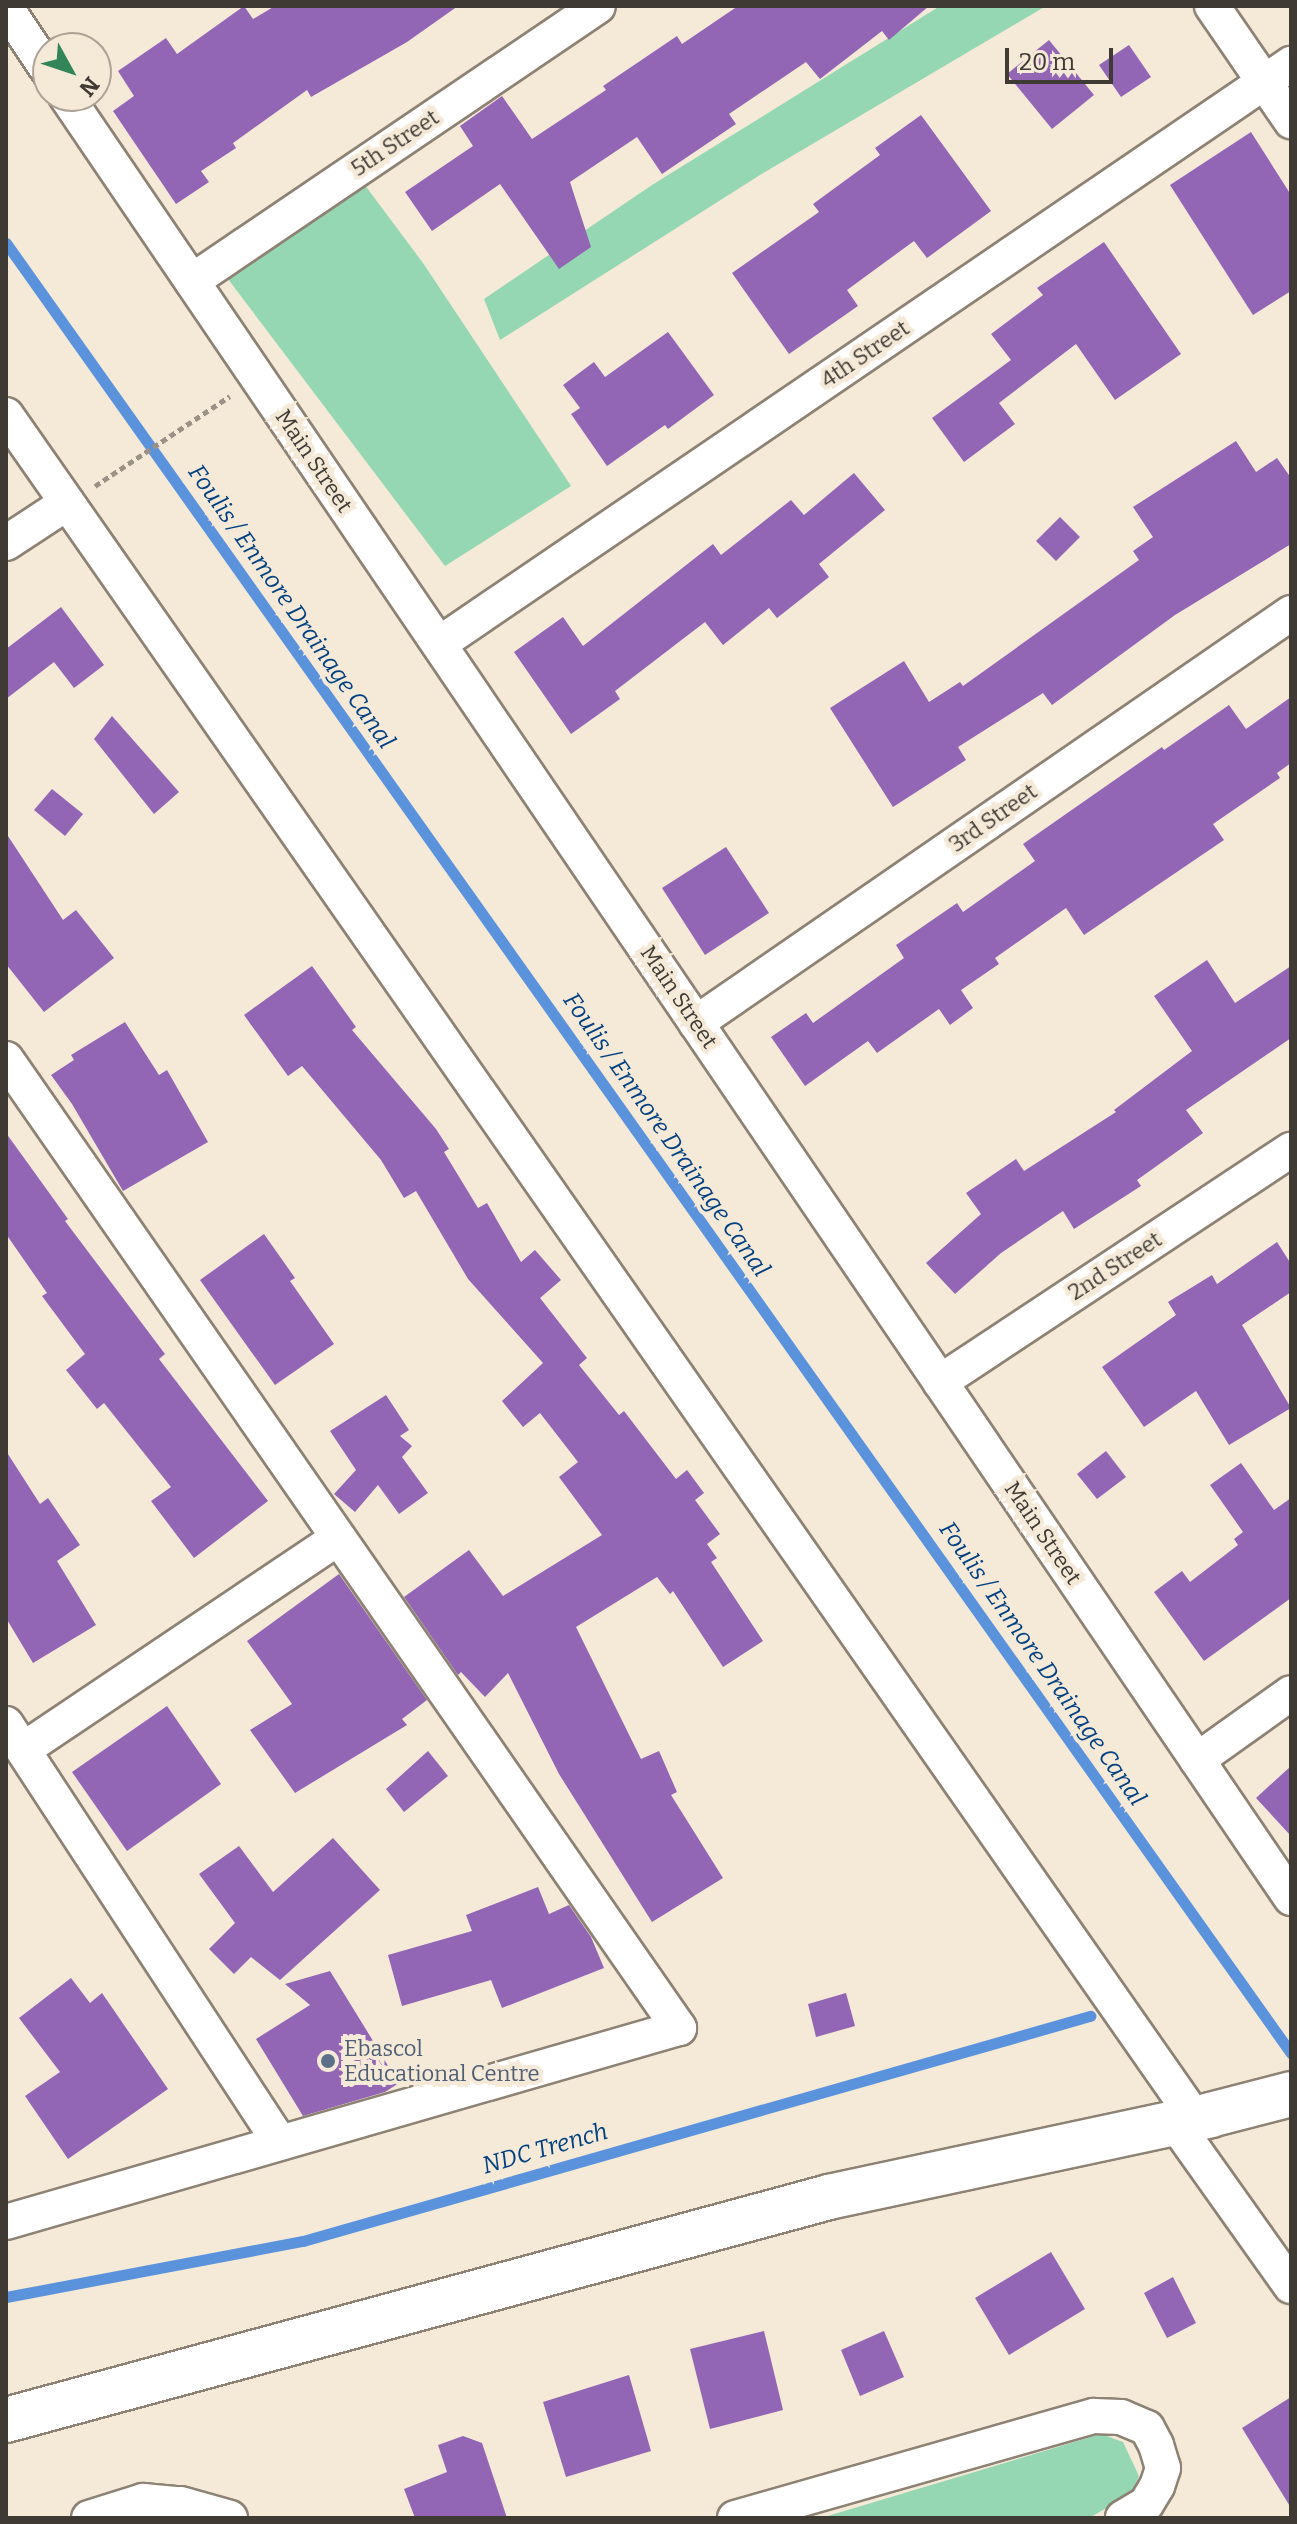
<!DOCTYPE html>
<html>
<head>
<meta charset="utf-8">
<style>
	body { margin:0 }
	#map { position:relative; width:1297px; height:2524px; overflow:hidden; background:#f5e9d8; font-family:Bitter,serif }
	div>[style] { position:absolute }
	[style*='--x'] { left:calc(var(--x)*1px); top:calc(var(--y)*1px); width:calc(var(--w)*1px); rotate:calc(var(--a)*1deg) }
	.green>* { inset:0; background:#94d7b2 }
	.stream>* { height:11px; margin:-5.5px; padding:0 5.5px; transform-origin:5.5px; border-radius:5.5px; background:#5a93dc }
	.building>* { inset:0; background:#9266b5 }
	.path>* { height:5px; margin-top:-2.5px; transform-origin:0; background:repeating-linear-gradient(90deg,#9a9286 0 6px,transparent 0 10px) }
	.roads { filter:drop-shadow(2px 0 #8d8273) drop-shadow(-2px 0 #8d8273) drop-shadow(0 2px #8d8273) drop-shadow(0 -2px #8d8273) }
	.minor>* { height:34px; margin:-17px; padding:0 17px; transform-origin:17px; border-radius:17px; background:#fff }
	.secondary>* { height:44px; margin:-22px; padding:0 22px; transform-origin:22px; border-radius:22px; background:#fff }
	.dots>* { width:22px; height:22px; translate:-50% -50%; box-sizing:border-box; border:4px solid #f5e9d8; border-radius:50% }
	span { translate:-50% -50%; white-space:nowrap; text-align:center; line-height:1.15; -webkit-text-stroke:8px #f5e9d8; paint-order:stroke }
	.street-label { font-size:22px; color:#3f3b34 }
	.service-label { font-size:22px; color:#4e5e75 }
	.left { translate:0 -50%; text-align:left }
	.water-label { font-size:24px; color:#014081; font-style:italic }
	.frame { position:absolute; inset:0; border:8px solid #3f3b34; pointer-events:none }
	.north { position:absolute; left:32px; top:32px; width:80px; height:80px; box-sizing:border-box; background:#f5e9d8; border:2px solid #aca396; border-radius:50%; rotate:130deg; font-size:22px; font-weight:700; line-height:32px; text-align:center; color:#3f3b34 }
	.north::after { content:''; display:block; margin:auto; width:28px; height:36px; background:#318558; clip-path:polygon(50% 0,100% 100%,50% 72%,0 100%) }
	.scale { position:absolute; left:1005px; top:48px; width:108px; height:36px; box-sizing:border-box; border:4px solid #3f3b34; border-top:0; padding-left:10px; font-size:24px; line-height:28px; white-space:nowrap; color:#3f3b34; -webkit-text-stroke:6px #f5e9d8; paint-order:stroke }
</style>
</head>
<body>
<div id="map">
	<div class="green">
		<div style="clip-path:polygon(940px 6px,1046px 6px,760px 175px,500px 340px,484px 299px,652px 185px)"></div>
		<div style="clip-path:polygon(364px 184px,423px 263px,571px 486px,445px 566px,228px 279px)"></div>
		<div style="clip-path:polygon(1101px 2434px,1123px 2442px,1139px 2476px,1131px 2494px,1089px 2518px,821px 2518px)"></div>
	</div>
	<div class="stream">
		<div style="--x:6;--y:243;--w:2220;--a:54.63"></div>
		<div style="--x:6;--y:2297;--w:302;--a:-10.7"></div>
		<div style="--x:303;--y:2241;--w:819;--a:-15.96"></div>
	</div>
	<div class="building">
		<div style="clip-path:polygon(244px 6px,253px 19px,275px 6px,458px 6px,407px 42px,311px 97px,307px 90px,233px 143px,236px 148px,201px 171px,209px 182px,176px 204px,113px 111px,134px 96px,118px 71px,166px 38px,177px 54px)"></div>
		<div style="clip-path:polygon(738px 6px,929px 6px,889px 40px,882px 31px,820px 79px,806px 62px,729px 114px,736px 124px,662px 174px,637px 137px,570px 182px,591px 247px,559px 269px,500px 184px,432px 231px,405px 192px,473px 146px,460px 126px,502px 96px,532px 139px,606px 90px,603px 86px,677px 36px,682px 44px)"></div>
		<div style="clip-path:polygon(1049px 40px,1094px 95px,1052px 129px,1007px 74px)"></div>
		<div style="clip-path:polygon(1129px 45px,1151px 77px,1121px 97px,1099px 65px)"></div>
		<div style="clip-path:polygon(921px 115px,991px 211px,927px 258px,914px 241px,847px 290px,858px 306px,789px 354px,732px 273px,819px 212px,813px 204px,880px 155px,875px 148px)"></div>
		<div style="clip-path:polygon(1251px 132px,1291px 195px,1291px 291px,1253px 315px,1170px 185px)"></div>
		<div style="clip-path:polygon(1104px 242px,1181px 354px,1115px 400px,1076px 344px,999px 403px,1015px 424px,964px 462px,932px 418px,1011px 360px,991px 334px,1043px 295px,1037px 288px)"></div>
		<div style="clip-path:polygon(668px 332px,714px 395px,668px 429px,665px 425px,607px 466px,571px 414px,580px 408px,563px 385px,594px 362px,605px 377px)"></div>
		<div style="clip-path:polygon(1236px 441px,1256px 472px,1277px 458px,1291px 478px,1291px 544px,1175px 615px,1052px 705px,1043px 693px,958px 747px,966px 760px,893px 807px,830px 708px,904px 661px,929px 702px,960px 682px,963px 686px,1139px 560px,1133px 551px,1153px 537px,1133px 507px)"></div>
		<div style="clip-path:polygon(854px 473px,885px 510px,819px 564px,829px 577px,777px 618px,769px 608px,723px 645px,705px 622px,615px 691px,620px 699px,571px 734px,514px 652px,563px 617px,583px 646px,713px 544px,721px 555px,791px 500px,804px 515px)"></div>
		<div style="clip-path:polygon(1060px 517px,1080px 537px,1056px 561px,1036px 541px)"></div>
		<div style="clip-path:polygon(61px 607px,104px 665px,74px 688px,54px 662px,6px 699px,6px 649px)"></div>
		<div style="clip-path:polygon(1291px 697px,1291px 763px,1277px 773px,1280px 778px,1213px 824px,1224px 840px,1084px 935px,1066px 908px,995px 958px,999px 964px,961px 990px,973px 1008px,950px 1025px,939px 1009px,877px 1053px,868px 1041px,805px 1086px,771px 1037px,806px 1013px,813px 1023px,904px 958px,896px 945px,957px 903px,963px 912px,1035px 861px,1023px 844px,1162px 747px,1164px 750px,1229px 705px,1246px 729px)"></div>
		<div style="clip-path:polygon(112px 716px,179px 792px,154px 814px,94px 739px)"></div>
		<div style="clip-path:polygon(52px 789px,83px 814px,65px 836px,34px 810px)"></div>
		<div style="clip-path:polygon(6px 833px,63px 920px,76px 910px,114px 958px,44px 1012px,6px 964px)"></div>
		<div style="clip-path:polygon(726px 847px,769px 913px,705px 955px,662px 888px)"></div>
		<div style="clip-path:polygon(1207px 960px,1235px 1003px,1291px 966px,1291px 1038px,1186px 1110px,1203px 1133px,1137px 1180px,1141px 1186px,1074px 1229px,1063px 1211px,1001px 1253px,955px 1294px,926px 1263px,981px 1214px,966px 1193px,1016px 1159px,1024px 1171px,1116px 1112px,1114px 1110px,1192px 1051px,1154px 996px)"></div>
		<div style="clip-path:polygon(312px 966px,356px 1027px,352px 1030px,436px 1129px,449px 1149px,444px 1152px,478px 1208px,487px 1203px,521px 1262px,535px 1250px,561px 1280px,540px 1298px,587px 1358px,579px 1365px,619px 1415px,624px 1411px,676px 1479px,687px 1470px,704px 1493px,695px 1500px,720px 1534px,707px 1544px,717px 1558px,711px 1562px,763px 1641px,723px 1667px,673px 1591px,670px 1594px,657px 1577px,576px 1627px,641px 1759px,659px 1751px,677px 1792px,671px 1795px,723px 1878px,652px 1922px,559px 1774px,508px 1673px,485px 1697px,461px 1672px,458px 1675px,404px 1597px,469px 1550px,503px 1596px,602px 1535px,559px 1477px,578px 1462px,540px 1413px,523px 1427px,502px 1401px,543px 1363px,468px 1279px,416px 1191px,404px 1198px,381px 1160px,302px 1066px,288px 1076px,244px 1015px)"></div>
		<div style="clip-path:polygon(125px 1022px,159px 1075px,167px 1070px,208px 1142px,123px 1191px,72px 1104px,51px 1075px,74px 1060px,71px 1055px)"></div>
		<div style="clip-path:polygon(6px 1133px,68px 1219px,65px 1221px,165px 1354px,159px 1359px,268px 1501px,194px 1558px,151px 1501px,171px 1487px,104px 1403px,97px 1409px,66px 1370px,85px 1354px,42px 1296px,47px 1293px,6px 1234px)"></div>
		<div style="clip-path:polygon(264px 1234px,295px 1278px,290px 1281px,334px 1344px,275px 1385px,200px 1280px)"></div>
		<div style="clip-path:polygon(1277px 1242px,1291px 1264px,1291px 1292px,1242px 1325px,1291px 1408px,1229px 1445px,1196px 1391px,1144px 1427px,1102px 1367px,1176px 1315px,1168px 1302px,1212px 1275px,1217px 1284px)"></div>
		<div style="clip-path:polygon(386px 1395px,409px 1430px,400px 1436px,412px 1446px,402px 1457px,428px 1493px,399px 1514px,378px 1485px,355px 1512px,334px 1494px,356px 1470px,330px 1431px)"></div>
		<div style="clip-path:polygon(6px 1451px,40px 1504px,48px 1498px,80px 1545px,57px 1561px,96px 1625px,33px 1663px,6px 1618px)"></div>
		<div style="clip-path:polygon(1106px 1451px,1126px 1477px,1097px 1499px,1077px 1474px)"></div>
		<div style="clip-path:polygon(1241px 1463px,1274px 1510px,1291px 1498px,1291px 1598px,1204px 1661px,1154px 1592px,1182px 1571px,1190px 1582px,1238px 1545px,1234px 1539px,1243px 1532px,1210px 1485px)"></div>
		<div style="clip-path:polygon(339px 1574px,427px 1700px,402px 1719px,407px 1725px,295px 1793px,250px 1730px,292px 1704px,247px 1641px)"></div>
		<div style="clip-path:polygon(167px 1706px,221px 1784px,127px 1851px,72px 1772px)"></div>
		<div style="clip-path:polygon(428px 1751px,448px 1776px,404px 1812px,386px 1789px)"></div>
		<div style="clip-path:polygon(1291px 1766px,1291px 1836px,1256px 1798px)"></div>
		<div style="clip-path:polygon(333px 1838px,380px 1890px,280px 1980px,251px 1957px,234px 1974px,209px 1949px,235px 1923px,199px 1874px,239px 1846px,273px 1892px)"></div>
		<div style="clip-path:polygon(538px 1887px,549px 1914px,569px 1905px,591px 1937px,604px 1968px,502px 2008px,491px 1980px,402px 2006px,388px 1955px,472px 1931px,466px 1915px)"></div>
		<div style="clip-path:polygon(330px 1971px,399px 2083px,385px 2092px,303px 2116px,256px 2039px,310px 2005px,285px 1984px)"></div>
		<div style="clip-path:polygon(71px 1978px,90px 2003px,102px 1993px,168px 2089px,68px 2159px,25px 2096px,60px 2072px,19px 2018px)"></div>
		<div style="clip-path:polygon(846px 1993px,855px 2026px,816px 2037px,808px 2004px)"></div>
		<div style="clip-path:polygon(1051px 2252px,1085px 2309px,1009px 2355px,975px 2298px)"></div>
		<div style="clip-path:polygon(1173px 2277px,1196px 2323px,1167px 2338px,1144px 2293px)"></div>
		<div style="clip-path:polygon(764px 2331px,783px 2410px,710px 2429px,690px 2349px)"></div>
		<div style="clip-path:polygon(884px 2331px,904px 2377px,860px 2396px,841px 2350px)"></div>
		<div style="clip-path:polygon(629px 2375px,651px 2451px,566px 2477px,543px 2402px)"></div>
		<div style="clip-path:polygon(1291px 2397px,1291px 2508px,1242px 2428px)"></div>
		<div style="clip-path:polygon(463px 2436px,482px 2443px,507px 2518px,415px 2518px,404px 2489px,447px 2472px,438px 2445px)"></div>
	</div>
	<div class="path">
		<div style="--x:95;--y:486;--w:162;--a:-33.7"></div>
	</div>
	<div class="roads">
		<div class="minor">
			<div style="--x:1212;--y:6;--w:140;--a:55.5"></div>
			<div style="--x:6;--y:8;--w:75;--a:55.9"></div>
			<div style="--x:66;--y:96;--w:2179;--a:55.79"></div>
			<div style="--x:192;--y:281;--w:490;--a:-34.1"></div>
			<div style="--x:6;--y:415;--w:2076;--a:55.08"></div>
			<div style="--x:6;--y:543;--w:73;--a:-33.3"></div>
			<div style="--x:439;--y:644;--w:1031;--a:-34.25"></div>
			<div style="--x:696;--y:1023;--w:723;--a:-34.57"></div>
			<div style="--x:6;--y:1059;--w:1180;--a:55.22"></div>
			<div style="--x:679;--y:2028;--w:700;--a:163.92"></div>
			<div style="--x:940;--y:1382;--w:421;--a:-33.5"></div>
			<div style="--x:6;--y:1724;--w:498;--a:56.8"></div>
			<div style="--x:24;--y:1749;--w:376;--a:-33.9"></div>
			<div style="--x:1197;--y:1760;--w:115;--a:-35.5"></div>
			<div style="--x:1175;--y:2123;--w:200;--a:54.6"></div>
			<div style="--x:89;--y:2518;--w:57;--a:-17.5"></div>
			<div style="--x:143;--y:2501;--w:38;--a:5"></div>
			<div style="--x:181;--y:2504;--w:51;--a:15.9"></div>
			<div style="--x:735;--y:2518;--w:373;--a:-15.9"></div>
			<div style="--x:1094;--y:2416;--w:27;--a:2"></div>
			<div style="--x:1121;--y:2417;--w:28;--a:23"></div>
			<div style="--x:1147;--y:2428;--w:19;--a:62"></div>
			<div style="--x:1156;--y:2445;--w:24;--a:73"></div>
			<div style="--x:1163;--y:2468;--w:19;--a:108"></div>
			<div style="--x:1157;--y:2486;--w:21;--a:121"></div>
			<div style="--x:1146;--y:2504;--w:27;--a:149"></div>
		</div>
		<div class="secondary">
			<div style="--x:6;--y:2420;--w:853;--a:-15.16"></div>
			<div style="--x:829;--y:2197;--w:390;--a:-12.1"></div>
			<div style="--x:1210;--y:2115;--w:84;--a:-14.5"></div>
		</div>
	</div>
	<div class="dots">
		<div style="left:328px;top:2061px;background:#5c6f8a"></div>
	</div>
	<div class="street-label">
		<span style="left:395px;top:143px;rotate:-34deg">5th Street</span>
		<span style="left:865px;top:354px;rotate:-34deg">4th Street</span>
		<span style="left:314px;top:461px;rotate:56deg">Main Street</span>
		<span style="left:993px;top:818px;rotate:-35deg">3rd Street</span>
		<span style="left:679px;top:997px;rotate:56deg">Main Street</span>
		<span style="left:1115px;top:1266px;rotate:-33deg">2nd Street</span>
		<span style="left:1043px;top:1533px;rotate:56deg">Main Street</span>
	</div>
	<div class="service-label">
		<span class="left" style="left:344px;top:2061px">Ebascol<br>Educational Centre</span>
	</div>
	<div class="water-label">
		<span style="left:291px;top:607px;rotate:55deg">Foulis / Enmore Drainage Canal</span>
		<span style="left:666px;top:1135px;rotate:55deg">Foulis / Enmore Drainage Canal</span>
		<span style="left:1042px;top:1664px;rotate:55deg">Foulis / Enmore Drainage Canal</span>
		<span style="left:545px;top:2149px;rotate:-16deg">NDC Trench</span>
	</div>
	<div class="frame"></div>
	<div class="north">N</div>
	<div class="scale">20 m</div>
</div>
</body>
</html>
